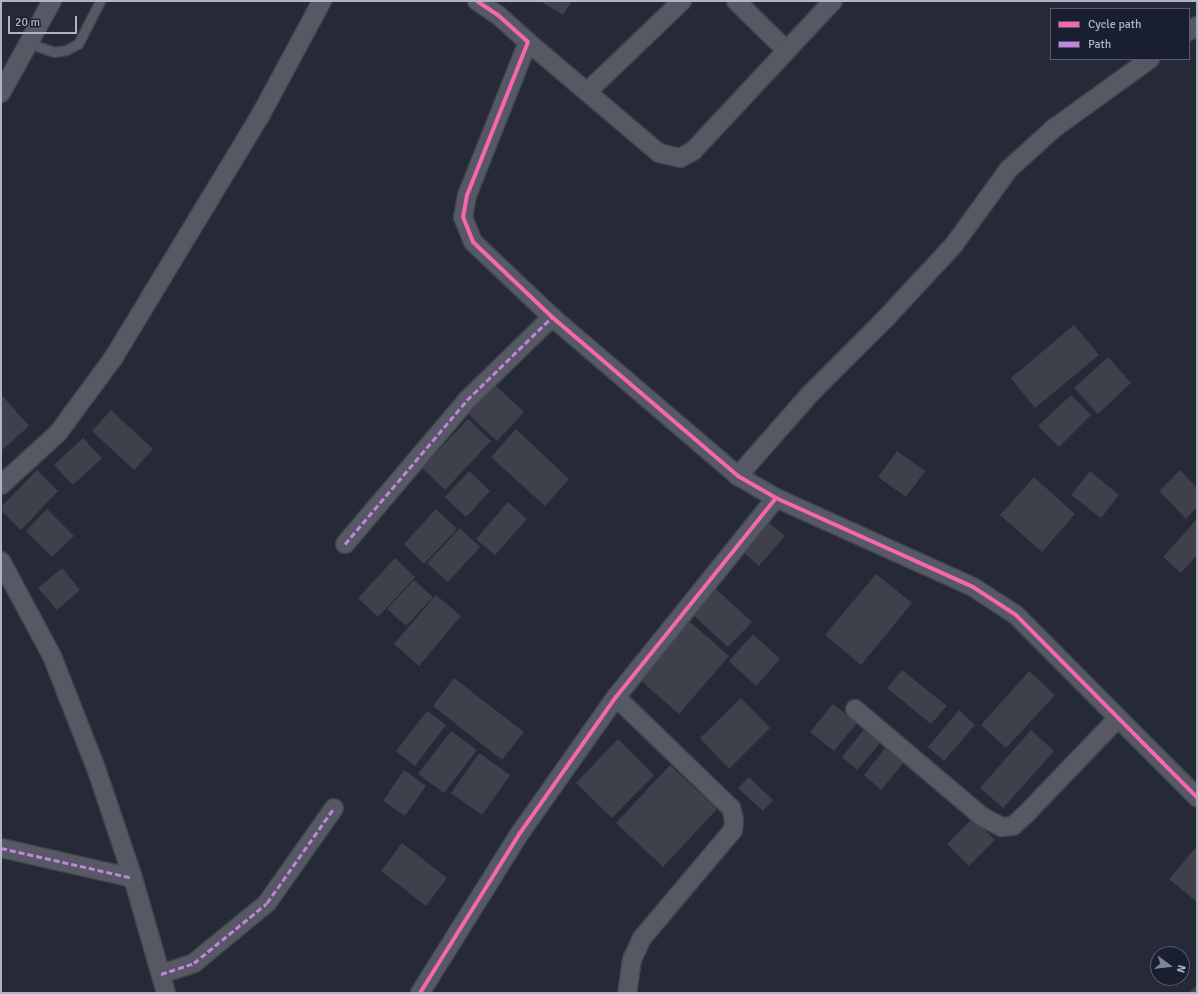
<!DOCTYPE html>
<html>
<head>
<meta charset="utf-8">
<style>
	body { margin:0 }
	#map { position:relative; width:1198px; height:994px; overflow:hidden; background:#262a36; font-family:Signika,sans-serif }
	div>[style] { position:absolute }
	[style*='--x'] { left:calc(var(--x)*1px); top:calc(var(--y)*1px); width:calc(var(--w)*1px); rotate:calc(var(--a)*1deg) }
	.building>* { inset:0; background:#3e414c }
	.roads { filter:drop-shadow(1px 0 #41444d) drop-shadow(-1px 0 #41444d) drop-shadow(0 1px #41444d) drop-shadow(0 -1px #41444d) }
	.lane>* { height:9px; margin:-4.5px; padding:0 4.5px; transform-origin:4.5px; border-radius:4.5px; background:#565964 }
	.street>* { height:18px; margin:-9px; padding:0 9px; transform-origin:9px; border-radius:9px; background:#565964 }
	.quiet>* { height:3px; margin-top:-1.5px; transform-origin:0; background:repeating-linear-gradient(90deg,#c483df 0 6px,transparent 0 9px) }
	.cycleway>* { height:4px; margin:-2px; padding:0 2px; transform-origin:2px; border-radius:2px; background:#f766af }
	span { translate:-50% -50%; white-space:nowrap; text-align:center; line-height:1.15; -webkit-text-stroke:3.5px #191f31; paint-order:stroke }
	.frame { position:absolute; inset:0; border:2px solid #afb4c8; pointer-events:none }
	.legend { position:absolute; left:1050px; top:8px; width:140px; height:52px; box-sizing:border-box; background:#191f31; border:1px solid #555b6d; margin:0; padding:5px 7px; list-style:none; font-size:12px; color:#afb4c8 }
	.legend li { display:flex; align-items:center; gap:8px; height:20px }
	.legend b { width:20px; border:1px solid #555b6d }
	.north { position:absolute; left:1150px; top:946px; width:40px; height:40px; box-sizing:border-box; background:#191f31; border:1px solid #555b6d; border-radius:50%; rotate:105deg; font-size:11px; font-weight:700; line-height:16px; text-align:center; color:#afb4c8 }
	.north::after { content:''; display:block; margin:auto; width:14px; height:18px; background:#7f8495; clip-path:polygon(50% 0,100% 100%,50% 72%,0 100%) }
	.scale { position:absolute; left:8px; top:16px; width:69px; height:18px; box-sizing:border-box; border:2px solid #afb4c8; border-top:0; padding-left:5px; font-size:12px; line-height:14px; white-space:nowrap; color:#afb4c8; -webkit-text-stroke:3px #191f31; paint-order:stroke }
</style>
</head>
<body>
<div id="map">
	<div class="building">
		<div style="clip-path:polygon(540px 1px,572px 1px,563px 15px)"></div>
		<div style="clip-path:polygon(1074px 325px,1099px 355px,1035px 408px,1011px 378px)"></div>
		<div style="clip-path:polygon(1108px 357px,1131px 383px,1098px 414px,1074px 388px)"></div>
		<div style="clip-path:polygon(493px 383px,524px 412px,497px 441px,466px 412px)"></div>
		<div style="clip-path:polygon(1px 394px,29px 426px,1px 451px)"></div>
		<div style="clip-path:polygon(1071px 395px,1091px 415px,1059px 447px,1038px 426px)"></div>
		<div style="clip-path:polygon(111px 410px,153px 449px,134px 470px,92px 431px)"></div>
		<div style="clip-path:polygon(468px 419px,491px 441px,445px 490px,422px 468px)"></div>
		<div style="clip-path:polygon(516px 429px,569px 479px,545px 506px,491px 457px)"></div>
		<div style="clip-path:polygon(83px 438px,102px 458px,73px 485px,54px 465px)"></div>
		<div style="clip-path:polygon(897px 451px,925px 471px,906px 497px,878px 477px)"></div>
		<div style="clip-path:polygon(37px 470px,58px 491px,21px 530px,1px 510px,1px 507px)"></div>
		<div style="clip-path:polygon(1180px 470px,1197px 488px,1197px 507px,1186px 519px,1159px 491px)"></div>
		<div style="clip-path:polygon(469px 471px,490px 491px,466px 517px,445px 497px)"></div>
		<div style="clip-path:polygon(1090px 471px,1119px 495px,1101px 518px,1071px 495px)"></div>
		<div style="clip-path:polygon(1034px 477px,1075px 514px,1042px 552px,1000px 515px)"></div>
		<div style="clip-path:polygon(508px 502px,527px 519px,495px 555px,476px 539px)"></div>
		<div style="clip-path:polygon(47px 509px,74px 536px,52px 557px,26px 531px)"></div>
		<div style="clip-path:polygon(436px 509px,457px 529px,424px 564px,404px 544px)"></div>
		<div style="clip-path:polygon(1197px 519px,1197px 555px,1181px 573px,1163px 557px)"></div>
		<div style="clip-path:polygon(768px 522px,785px 536px,759px 566px,743px 552px)"></div>
		<div style="clip-path:polygon(460px 528px,480px 547px,448px 582px,427px 563px)"></div>
		<div style="clip-path:polygon(395px 558px,415px 577px,378px 617px,358px 598px)"></div>
		<div style="clip-path:polygon(62px 568px,80px 590px,57px 610px,38px 588px)"></div>
		<div style="clip-path:polygon(876px 574px,912px 603px,861px 665px,825px 635px)"></div>
		<div style="clip-path:polygon(414px 580px,433px 597px,406px 626px,387px 609px)"></div>
		<div style="clip-path:polygon(716px 589px,752px 622px,728px 647px,692px 614px)"></div>
		<div style="clip-path:polygon(436px 595px,461px 616px,419px 666px,394px 644px)"></div>
		<div style="clip-path:polygon(689px 621px,729px 656px,679px 714px,638px 678px)"></div>
		<div style="clip-path:polygon(753px 634px,780px 659px,756px 686px,729px 661px)"></div>
		<div style="clip-path:polygon(902px 670px,947px 706px,931px 724px,887px 688px)"></div>
		<div style="clip-path:polygon(1029px 671px,1055px 695px,1006px 748px,981px 725px)"></div>
		<div style="clip-path:polygon(454px 678px,524px 732px,502px 760px,433px 706px)"></div>
		<div style="clip-path:polygon(741px 698px,770px 728px,729px 769px,700px 738px)"></div>
		<div style="clip-path:polygon(833px 704px,857px 723px,834px 751px,810px 732px)"></div>
		<div style="clip-path:polygon(959px 710px,975px 725px,944px 761px,928px 747px)"></div>
		<div style="clip-path:polygon(427px 711px,446px 725px,415px 766px,396px 751px)"></div>
		<div style="clip-path:polygon(866px 727px,882px 741px,857px 770px,842px 757px)"></div>
		<div style="clip-path:polygon(1031px 730px,1054px 751px,1003px 808px,980px 788px)"></div>
		<div style="clip-path:polygon(451px 731px,477px 750px,444px 793px,418px 774px)"></div>
		<div style="clip-path:polygon(618px 739px,654px 775px,612px 818px,576px 783px)"></div>
		<div style="clip-path:polygon(886px 747px,904px 762px,881px 790px,864px 775px)"></div>
		<div style="clip-path:polygon(479px 753px,510px 775px,482px 815px,451px 793px)"></div>
		<div style="clip-path:polygon(670px 765px,717px 809px,663px 867px,616px 823px)"></div>
		<div style="clip-path:polygon(404px 770px,426px 786px,405px 816px,383px 801px)"></div>
		<div style="clip-path:polygon(749px 777px,773px 800px,763px 811px,738px 788px)"></div>
		<div style="clip-path:polygon(973px 818px,995px 840px,969px 866px,947px 844px)"></div>
		<div style="clip-path:polygon(402px 843px,447px 878px,426px 906px,381px 871px)"></div>
		<div style="clip-path:polygon(1197px 846px,1197px 902px,1169px 879px)"></div>
		<div style="clip-path:polygon(1197px 985px,1197px 993px,1188px 993px)"></div>
	</div>
	<div class="roads">
		<div class="lane">
			<div style="--x:27;--y:43;--w:28;--a:18"></div>
			<div style="--x:54;--y:52;--w:12;--a:-9"></div>
			<div style="--x:66;--y:50;--w:13;--a:-27"></div>
			<div style="--x:78;--y:44;--w:48;--a:-62.9"></div>
		</div>
		<div class="street">
			<div style="--x:477;--y:1;--w:25;--a:34"></div>
			<div style="--x:498;--y:15;--w:40;--a:42"></div>
			<div style="--x:528;--y:42;--w:165;--a:111.7"></div>
			<div style="--x:467;--y:195;--w:22;--a:100"></div>
			<div style="--x:463;--y:217;--w:27;--a:68"></div>
			<div style="--x:473;--y:242;--w:109;--a:43.5"></div>
			<div style="--x:552;--y:317;--w:245;--a:40.5"></div>
			<div style="--x:738;--y:476;--w:44;--a:30.1"></div>
			<div style="--x:776;--y:498;--w:216;--a:24.3"></div>
			<div style="--x:973;--y:587;--w:51;--a:33.1"></div>
			<div style="--x:1016;--y:615;--w:257;--a:45.2"></div>
			<div style="--x:736;--y:1;--w:70;--a:44.4"></div>
			<div style="--x:1189;--y:31;--w:9;--a:-32"></div>
			<div style="--x:528;--y:42;--w:172;--a:40.3"></div>
			<div style="--x:659;--y:153;--w:22;--a:13"></div>
			<div style="--x:680;--y:158;--w:15;--a:-28"></div>
			<div style="--x:693;--y:151;--w:205;--a:-47"></div>
			<div style="--x:587;--y:92;--w:132;--a:-43.8"></div>
			<div style="--x:1;--y:93;--w:105;--a:-61"></div>
			<div style="--x:738;--y:476;--w:111;--a:-48.7"></div>
			<div style="--x:811;--y:393;--w:106;--a:-45"></div>
			<div style="--x:886;--y:318;--w:98;--a:-47.1"></div>
			<div style="--x:953;--y:246;--w:95;--a:-54"></div>
			<div style="--x:1009;--y:169;--w:59;--a:-42.3"></div>
			<div style="--x:1053;--y:129;--w:120;--a:-35.8"></div>
			<div style="--x:1;--y:485;--w:77;--a:-42.4"></div>
			<div style="--x:58;--y:433;--w:94;--a:-53.6"></div>
			<div style="--x:114;--y:357;--w:282;--a:-58.8"></div>
			<div style="--x:260;--y:116;--w:131;--a:-61.7"></div>
			<div style="--x:345;--y:544;--w:189;--a:-49.7"></div>
			<div style="--x:467;--y:400;--w:119;--a:-44.3"></div>
			<div style="--x:1;--y:561;--w:108;--a:61.8"></div>
			<div style="--x:52;--y:656;--w:123;--a:68.6"></div>
			<div style="--x:97;--y:771;--w:113;--a:71.4"></div>
			<div style="--x:133;--y:878;--w:120;--a:74"></div>
			<div style="--x:616;--y:697;--w:160;--a:44"></div>
			<div style="--x:731;--y:808;--w:11;--a:75"></div>
			<div style="--x:734;--y:819;--w:11;--a:95"></div>
			<div style="--x:733;--y:830;--w:141;--a:130.1"></div>
			<div style="--x:642;--y:938;--w:23;--a:115"></div>
			<div style="--x:632;--y:959;--w:34;--a:98"></div>
			<div style="--x:855;--y:709;--w:165;--a:40.3"></div>
			<div style="--x:981;--y:816;--w:24;--a:28"></div>
			<div style="--x:1002;--y:827;--w:11;--a:-5"></div>
			<div style="--x:1013;--y:826;--w:16;--a:-43"></div>
			<div style="--x:1025;--y:815;--w:133;--a:-46.2"></div>
			<div style="--x:1;--y:848;--w:135;--a:12.8"></div>
			<div style="--x:161;--y:974;--w:35;--a:-18"></div>
			<div style="--x:194;--y:963;--w:94;--a:-39.4"></div>
			<div style="--x:267;--y:903;--w:116;--a:-54.8"></div>
			<div style="--x:420;--y:993;--w:189;--a:-58"></div>
			<div style="--x:520;--y:833;--w:166;--a:-54.8"></div>
			<div style="--x:616;--y:697;--w:255;--a:-51.2"></div>
		</div>
	</div>
	<div class="quiet">
		<div style="--x:345;--y:544;--w:189;--a:-49.7"></div>
		<div style="--x:467;--y:400;--w:119;--a:-44.3"></div>
		<div style="--x:1;--y:848;--w:135;--a:12.8"></div>
		<div style="--x:161;--y:974;--w:35;--a:-18"></div>
		<div style="--x:194;--y:963;--w:94;--a:-39.4"></div>
		<div style="--x:267;--y:903;--w:116;--a:-54.8"></div>
	</div>
	<div class="cycleway">
		<div style="--x:477;--y:1;--w:25;--a:34"></div>
		<div style="--x:498;--y:15;--w:40;--a:42"></div>
		<div style="--x:528;--y:42;--w:165;--a:111.7"></div>
		<div style="--x:467;--y:195;--w:22;--a:100"></div>
		<div style="--x:463;--y:217;--w:27;--a:68"></div>
		<div style="--x:473;--y:242;--w:109;--a:43.5"></div>
		<div style="--x:552;--y:317;--w:245;--a:40.5"></div>
		<div style="--x:738;--y:476;--w:44;--a:30.1"></div>
		<div style="--x:776;--y:498;--w:216;--a:24.3"></div>
		<div style="--x:973;--y:587;--w:51;--a:33.1"></div>
		<div style="--x:1016;--y:615;--w:257;--a:45.2"></div>
		<div style="--x:420;--y:993;--w:189;--a:-58"></div>
		<div style="--x:520;--y:833;--w:166;--a:-54.8"></div>
		<div style="--x:616;--y:697;--w:255;--a:-51.2"></div>
	</div>
	<div class="frame"></div>
	<ul class="legend">
	<li><b style="height:5px;background:#f766af"></b>Cycle path</li>
	<li><b style="height:5px;background:#c483df"></b>Path</li>
	</ul>
	<div class="north">N</div>
	<div class="scale">20 m</div>
</div>
</body>
</html>
